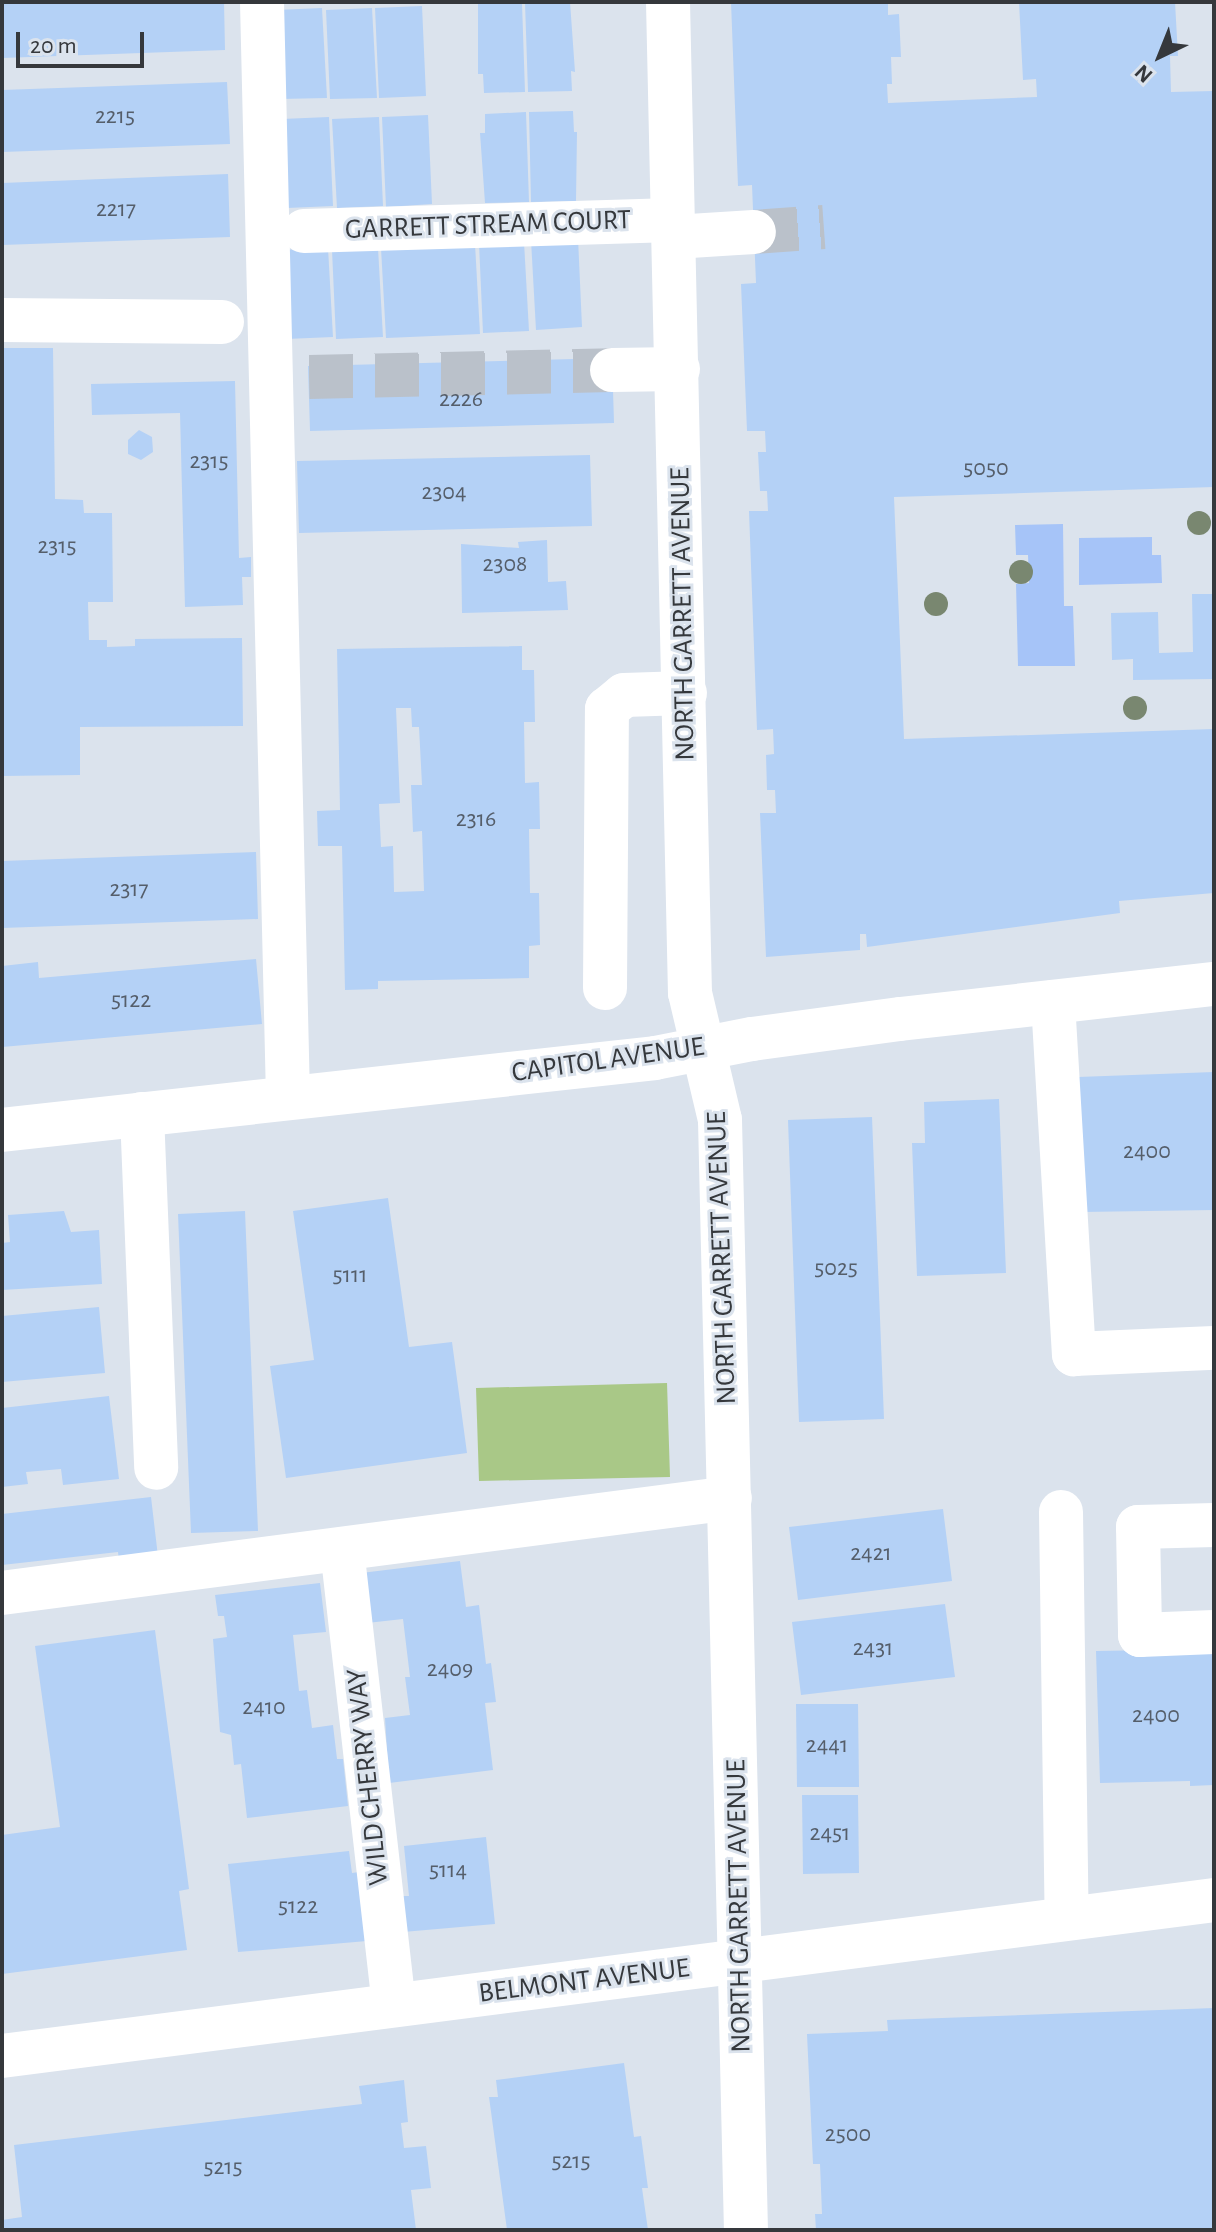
<!DOCTYPE html>
<html>
<head>
<meta charset="utf-8">
<style>
	body { margin:0 }
	#map { position:relative; width:1216px; height:2232px; overflow:hidden; background:#dbe3ed; font-family:"Alegreya Sans",sans-serif }
	div>[style] { position:absolute }
	[style*='--x'] { left:calc(var(--x)*1px); top:calc(var(--y)*1px); width:calc(var(--w)*1px); rotate:calc(var(--a)*1deg) }
	.green>* { inset:0; background:#a9c887 }
	.water>* { inset:0; background:#a6c4f8 }
	.building>* { inset:0; background:#b4d1f6 }
	.minor-tunnel>* { height:44px; margin-top:-22px; transform-origin:0; background:repeating-linear-gradient(90deg,#bac1ca 0 44px,transparent 0 66px) }
	.minor>* { height:44px; margin:-22px; padding:0 22px; transform-origin:22px; border-radius:22px; background:#fff }
	.trees>* { width:24px; height:24px; margin:-12px; border-radius:50%; background:#798770 }
	span { translate:-50% -50%; white-space:nowrap; text-align:center; line-height:1.15; -webkit-text-stroke:6px #dbe3ed; paint-order:stroke }
	.number-label { font-size:24px; color:#555e6a }
	.number-label span { -webkit-text-stroke-width:0 }
	.street-label { font-size:28px; color:#35383c }
	.frame { position:absolute; inset:0; border:4px solid #35383c; pointer-events:none }
	.north { position:absolute; left:1120px; top:16px; width:80px; height:80px; -webkit-text-stroke:6px #dbe3ed; paint-order:stroke; rotate:223deg; font-size:22px; font-weight:700; line-height:32px; text-align:center; color:#35383c }
	.north::after { content:''; display:block; margin:auto; width:28px; height:36px; background:#35383c; clip-path:polygon(50% 0,100% 100%,50% 72%,0 100%) }
	.scale { position:absolute; left:16px; top:32px; width:128px; height:36px; box-sizing:border-box; border:4px solid #35383c; border-top:0; padding-left:10px; font-size:24px; line-height:28px; white-space:nowrap; color:#35383c; -webkit-text-stroke:6px #dbe3ed; paint-order:stroke }
</style>
</head>
<body>
<div id="map">
	<div class="green">
		<div style="clip-path:polygon(667px 1383px,670px 1477px,479px 1481px,476px 1388px)"></div>
	</div>
	<div class="water">
		<div style="clip-path:polygon(1063px 524px,1064px 606px,1073px 606px,1075px 666px,1018px 666px,1016px 584px,1029px 583px,1028px 555px,1016px 555px,1015px 525px)"></div>
		<div style="clip-path:polygon(1152px 537px,1152px 555px,1161px 555px,1162px 583px,1079px 585px,1079px 538px)"></div>
	</div>
	<div class="building">
		<div style="clip-path:polygon(2px 2px,224px 2px,225px 50px,2px 58px)"></div>
		<div style="clip-path:polygon(570px 2px,575px 72px,571px 71px,572px 91px,528px 92px,525px 3px)"></div>
		<div style="clip-path:polygon(731px 2px,888px 2px,888px 15px,899px 14px,901px 57px,891px 57px,892px 84px,887px 84px,888px 103px,1037px 97px,1036px 79px,1023px 80px,1019px 2px,1175px 2px,1178px 56px,1170px 56px,1171px 92px,1214px 91px,1214px 487px,894px 497px,904px 739px,1214px 729px,1214px 893px,1119px 901px,1120px 913px,867px 947px,866px 934px,860px 934px,860px 950px,766px 957px,760px 813px,776px 813px,775px 790px,767px 790px,766px 755px,774px 754px,773px 729px,757px 730px,749px 511px,768px 511px,767px 491px,760px 491px,758px 452px,766px 452px,765px 431px,747px 431px,741px 284px,756px 283px,752px 185px,738px 186px)"></div>
		<div style="clip-path:polygon(522px 3px,525px 92px,484px 93px,483px 74px,478px 74px,478px 4px)"></div>
		<div style="clip-path:polygon(422px 6px,426px 96px,379px 98px,375px 8px)"></div>
		<div style="clip-path:polygon(322px 8px,327px 98px,280px 99px,276px 10px)"></div>
		<div style="clip-path:polygon(372px 8px,377px 98px,330px 99px,326px 10px)"></div>
		<div style="clip-path:polygon(227px 82px,230px 144px,2px 152px,2px 90px)"></div>
		<div style="clip-path:polygon(573px 111px,574px 132px,577px 132px,576px 201px,531px 202px,529px 112px)"></div>
		<div style="clip-path:polygon(526px 112px,529px 202px,485px 203px,480px 133px,485px 133px,485px 114px)"></div>
		<div style="clip-path:polygon(428px 115px,432px 204px,386px 207px,382px 117px)"></div>
		<div style="clip-path:polygon(329px 117px,333px 206px,287px 208px,282px 119px)"></div>
		<div style="clip-path:polygon(379px 117px,383px 206px,337px 208px,332px 119px)"></div>
		<div style="clip-path:polygon(228px 174px,230px 237px,2px 245px,2px 183px)"></div>
		<div style="clip-path:polygon(578px 238px,582px 327px,536px 330px,531px 240px)"></div>
		<div style="clip-path:polygon(524px 242px,529px 331px,483px 333px,479px 243px)"></div>
		<div style="clip-path:polygon(475px 244px,480px 334px,386px 338px,381px 248px)"></div>
		<div style="clip-path:polygon(328px 248px,333px 337px,286px 339px,282px 250px)"></div>
		<div style="clip-path:polygon(378px 248px,383px 337px,336px 339px,332px 250px)"></div>
		<div style="clip-path:polygon(2px 348px,53px 348px,55px 499px,83px 500px,84px 513px,112px 513px,113px 602px,88px 602px,89px 640px,107px 640px,107px 647px,135px 646px,135px 639px,242px 638px,243px 726px,80px 727px,80px 775px,2px 776px)"></div>
		<div style="clip-path:polygon(612px 358px,614px 423px,310px 431px,308px 366px)"></div>
		<div style="clip-path:polygon(235px 381px,239px 558px,251px 557px,251px 577px,242px 577px,243px 605px,185px 607px,180px 413px,92px 415px,91px 384px)"></div>
		<div style="clip-path:polygon(139px 430px,152px 437px,153px 452px,141px 460px,128px 454px,128px 440px)"></div>
		<div style="clip-path:polygon(590px 455px,592px 526px,299px 533px,297px 461px)"></div>
		<div style="clip-path:polygon(547px 540px,548px 582px,566px 581px,568px 610px,462px 613px,461px 544px,519px 548px,518px 542px)"></div>
		<div style="clip-path:polygon(1192px 594px,1214px 594px,1214px 679px,1133px 680px,1133px 659px,1112px 660px,1111px 613px,1158px 612px,1159px 653px,1193px 652px)"></div>
		<div style="clip-path:polygon(evenodd,522px 646px,522px 670px,534px 670px,535px 722px,524px 722px,525px 783px,539px 782px,540px 829px,529px 829px,530px 893px,539px 893px,540px 945px,529px 946px,529px 978px,378px 981px,378px 989px,345px 990px,342px 846px,318px 846px,317px 811px,340px 810px,337px 649px,522px 646px,396px 708px,411px 708px,412px 727px,419px 727px,422px 785px,411px 785px,413px 832px,422px 831px,424px 891px,394px 892px,393px 846px,381px 847px,379px 804px,400px 803px,396px 708px)"></div>
		<div style="clip-path:polygon(256px 852px,258px 919px,2px 928px,2px 861px)"></div>
		<div style="clip-path:polygon(256px 959px,262px 1024px,2px 1047px,2px 966px,38px 962px,39px 978px)"></div>
		<div style="clip-path:polygon(1214px 1072px,1214px 1210px,1082px 1212px,1078px 1077px)"></div>
		<div style="clip-path:polygon(999px 1099px,1006px 1273px,917px 1276px,912px 1143px,925px 1143px,924px 1102px)"></div>
		<div style="clip-path:polygon(872px 1117px,884px 1419px,799px 1422px,788px 1120px)"></div>
		<div style="clip-path:polygon(388px 1198px,409px 1347px,452px 1342px,467px 1453px,286px 1478px,270px 1366px,314px 1360px,293px 1211px)"></div>
		<div style="clip-path:polygon(64px 1211px,71px 1232px,99px 1230px,102px 1284px,2px 1290px,2px 1243px,10px 1242px,8px 1215px)"></div>
		<div style="clip-path:polygon(245px 1211px,258px 1531px,191px 1533px,178px 1214px)"></div>
		<div style="clip-path:polygon(99px 1307px,105px 1373px,2px 1382px,2px 1316px)"></div>
		<div style="clip-path:polygon(109px 1396px,119px 1479px,63px 1485px,61px 1469px,26px 1472px,28px 1484px,2px 1487px,2px 1408px)"></div>
		<div style="clip-path:polygon(151px 1497px,159px 1565px,120px 1570px,118px 1552px,2px 1565px,2px 1514px)"></div>
		<div style="clip-path:polygon(943px 1509px,952px 1581px,798px 1600px,789px 1527px)"></div>
		<div style="clip-path:polygon(460px 1561px,466px 1607px,479px 1605px,486px 1664px,491px 1663px,496px 1702px,485px 1703px,493px 1770px,389px 1783px,385px 1718px,410px 1715px,405px 1677px,410px 1677px,403px 1619px,367px 1623px,361px 1573px)"></div>
		<div style="clip-path:polygon(320px 1583px,326px 1632px,293px 1635px,299px 1691px,307px 1690px,312px 1728px,333px 1725px,337px 1759px,343px 1759px,348px 1806px,247px 1818px,241px 1764px,234px 1765px,231px 1735px,220px 1732px,213px 1639px,227px 1637px,224px 1616px,218px 1616px,215px 1595px)"></div>
		<div style="clip-path:polygon(945px 1604px,955px 1677px,801px 1695px,792px 1622px)"></div>
		<div style="clip-path:polygon(155px 1630px,189px 1889px,179px 1891px,187px 1950px,2px 1974px,2px 1835px,60px 1827px,35px 1646px)"></div>
		<div style="clip-path:polygon(1214px 1649px,1214px 1785px,1190px 1786px,1190px 1781px,1100px 1783px,1096px 1651px)"></div>
		<div style="clip-path:polygon(796px 1704px,858px 1704px,859px 1787px,797px 1787px)"></div>
		<div style="clip-path:polygon(802px 1795px,858px 1795px,859px 1873px,803px 1874px)"></div>
		<div style="clip-path:polygon(486px 1837px,495px 1924px,403px 1932px,400px 1896px,409px 1896px,404px 1846px)"></div>
		<div style="clip-path:polygon(349px 1851px,352px 1873px,359px 1872px,367px 1941px,238px 1952px,228px 1864px)"></div>
		<div style="clip-path:polygon(1214px 2008px,1214px 2230px,816px 2230px,815px 2214px,822px 2214px,820px 2164px,813px 2164px,807px 2034px,888px 2031px,887px 2020px)"></div>
		<div style="clip-path:polygon(624px 2063px,634px 2137px,641px 2136px,648px 2188px,642px 2188px,648px 2230px,507px 2230px,489px 2097px,498px 2097px,496px 2080px)"></div>
		<div style="clip-path:polygon(404px 2080px,408px 2122px,401px 2123px,404px 2148px,426px 2146px,431px 2188px,411px 2190px,416px 2230px,2px 2230px,2px 2220px,22px 2217px,14px 2145px,362px 2104px,359px 2086px)"></div>
	</div>
	<div class="minor-tunnel">
		<div style="--x:754;--y:232;--w:70;--a:-4.1"></div>
		<div style="--x:309;--y:377;--w:303;--a:-1.3"></div>
	</div>
	<div class="minor">
		<div style="--x:262;--y:2;--w:1096;--a:88.64"></div>
		<div style="--x:668;--y:2;--w:991;--a:88.73"></div>
		<div style="--x:690;--y:993;--w:130;--a:76.7"></div>
		<div style="--x:720;--y:1120;--w:1110;--a:88.66"></div>
		<div style="--x:304;--y:231;--w:369;--a:-1.7"></div>
		<div style="--x:674;--y:237;--w:80;--a:-3.6"></div>
		<div style="--x:2;--y:320;--w:220;--a:0.5"></div>
		<div style="--x:612;--y:370;--w:66;--a:-0.9"></div>
		<div style="--x:605;--y:988;--w:279;--a:-89.6"></div>
		<div style="--x:607;--y:709;--w:22;--a:-39"></div>
		<div style="--x:624;--y:695;--w:61;--a:-1.9"></div>
		<div style="--x:1053;--y:1002;--w:353;--a:86.6"></div>
		<div style="--x:1074;--y:1354;--w:140;--a:-2.5"></div>
		<div style="--x:142;--y:1114;--w:354;--a:87.7"></div>
		<div style="--x:2;--y:1130;--w:657;--a:-6.29"></div>
		<div style="--x:655;--y:1058;--w:99;--a:-11.1"></div>
		<div style="--x:752;--y:1039;--w:149;--a:-7.7"></div>
		<div style="--x:900;--y:1019;--w:316;--a:-6.4"></div>
		<div style="--x:1061;--y:1512;--w:406;--a:89.2"></div>
		<div style="--x:1214;--y:1525;--w:76;--a:178.5"></div>
		<div style="--x:1138;--y:1527;--w:108;--a:88.9"></div>
		<div style="--x:1140;--y:1635;--w:74;--a:-2.3"></div>
		<div style="--x:342;--y:1549;--w:459;--a:83.5"></div>
		<div style="--x:2;--y:1593;--w:734;--a:-7.43"></div>
		<div style="--x:2;--y:2056;--w:1222;--a:-7.33"></div>
	</div>
	<div class="trees">
		<div style="left:1199px;top:523px"></div>
		<div style="left:1021px;top:572px"></div>
		<div style="left:936px;top:604px"></div>
		<div style="left:1135px;top:708px"></div>
	</div>
	<div class="number-label">
		<span style="left:115px;top:117px">2215</span>
		<span style="left:116px;top:210px">2217</span>
		<span style="left:461px;top:400px">2226</span>
		<span style="left:209px;top:462px">2315</span>
		<span style="left:986px;top:469px">5050</span>
		<span style="left:444px;top:493px">2304</span>
		<span style="left:57px;top:547px">2315</span>
		<span style="left:505px;top:565px">2308</span>
		<span style="left:476px;top:820px">2316</span>
		<span style="left:129px;top:890px">2317</span>
		<span style="left:131px;top:1001px">5122</span>
		<span style="left:1147px;top:1152px">2400</span>
		<span style="left:836px;top:1269px">5025</span>
		<span style="left:350px;top:1276px">5111</span>
		<span style="left:871px;top:1554px">2421</span>
		<span style="left:873px;top:1649px">2431</span>
		<span style="left:450px;top:1670px">2409</span>
		<span style="left:264px;top:1708px">2410</span>
		<span style="left:1156px;top:1716px">2400</span>
		<span style="left:827px;top:1746px">2441</span>
		<span style="left:830px;top:1834px">2451</span>
		<span style="left:448px;top:1871px">5114</span>
		<span style="left:298px;top:1907px">5122</span>
		<span style="left:848px;top:2135px">2500</span>
		<span style="left:571px;top:2162px">5215</span>
		<span style="left:223px;top:2168px">5215</span>
	</div>
	<div class="street-label">
		<span style="left:488px;top:225px;rotate:-2deg">GARRETT STREAM COURT</span>
		<span style="left:683px;top:614px;rotate:-91deg">NORTH GARRETT AVENUE</span>
		<span style="left:608px;top:1060px;rotate:-8deg">CAPITOL AVENUE</span>
		<span style="left:722px;top:1258px;rotate:-92deg">NORTH GARRETT AVENUE</span>
		<span style="left:368px;top:1777px;rotate:-96deg">WILD CHERRY WAY</span>
		<span style="left:739px;top:1906px;rotate:-91deg">NORTH GARRETT AVENUE</span>
		<span style="left:584px;top:1981px;rotate:-7deg">BELMONT AVENUE</span>
	</div>
	<div class="frame"></div>
	<div class="north">N</div>
	<div class="scale">20 m</div>
</div>
</body>
</html>
